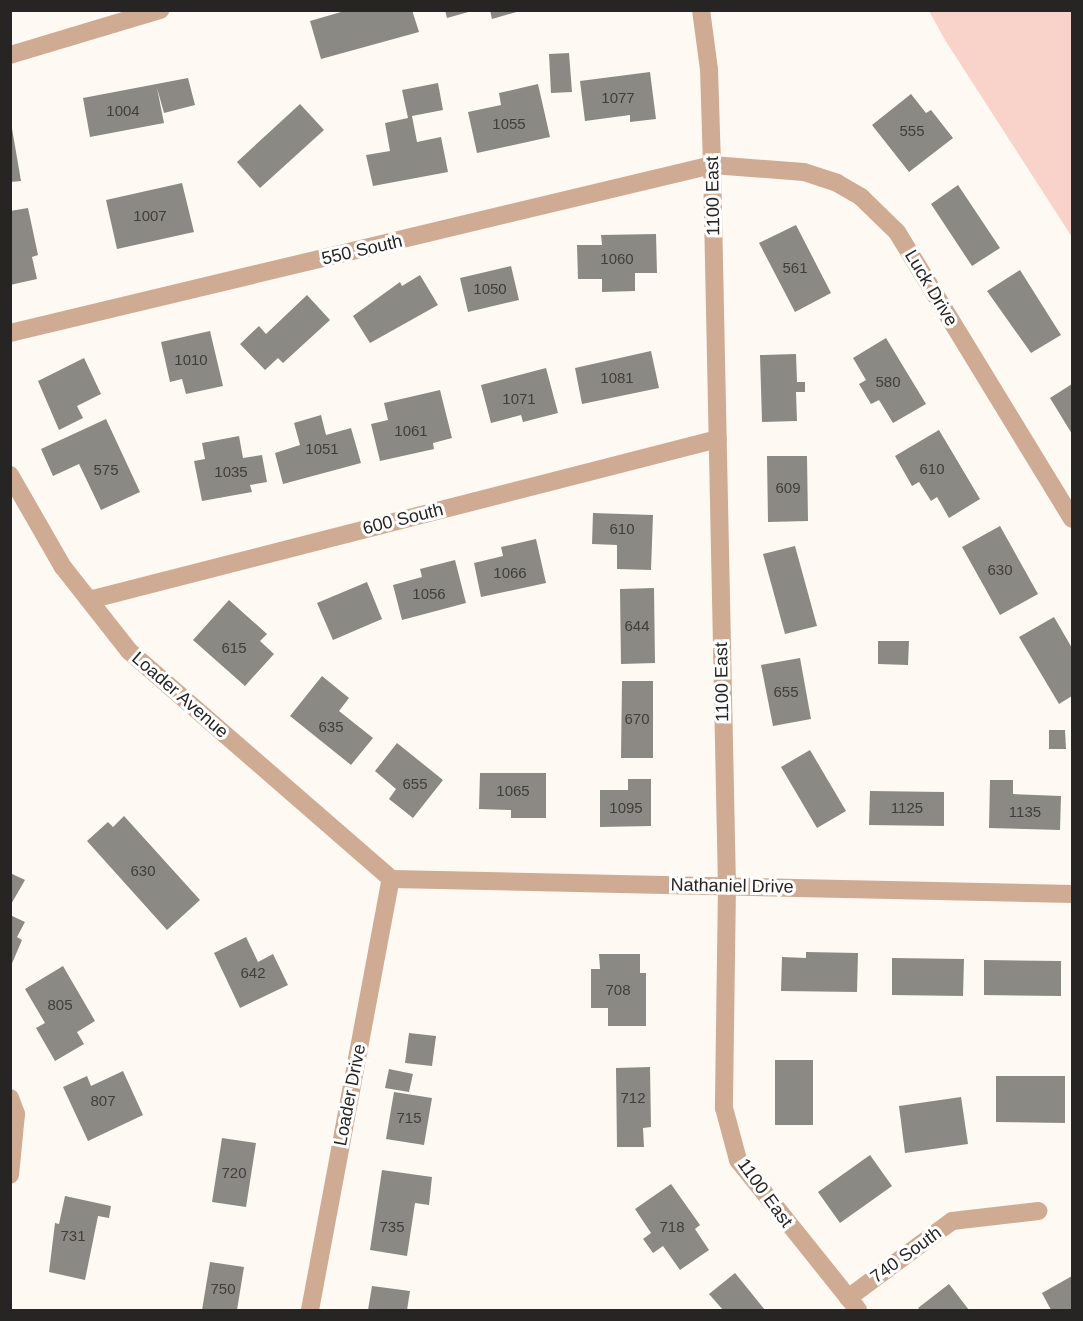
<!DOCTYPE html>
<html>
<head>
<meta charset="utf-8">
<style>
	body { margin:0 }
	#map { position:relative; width:1083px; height:1321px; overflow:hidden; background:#fef9f3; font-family:Arial,sans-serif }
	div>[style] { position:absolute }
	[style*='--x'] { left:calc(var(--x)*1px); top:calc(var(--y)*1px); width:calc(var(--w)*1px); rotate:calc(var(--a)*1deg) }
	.green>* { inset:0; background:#f9d3ca }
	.building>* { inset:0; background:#8b8983 }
	.minor>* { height:18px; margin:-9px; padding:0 9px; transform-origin:9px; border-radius:9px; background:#d0ab94 }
	.tertiary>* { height:18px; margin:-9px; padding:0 9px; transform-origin:9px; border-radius:9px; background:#d0ab94 }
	span { translate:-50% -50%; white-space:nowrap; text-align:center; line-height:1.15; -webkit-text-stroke:6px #fff; paint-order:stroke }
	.number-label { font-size:15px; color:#403e3b }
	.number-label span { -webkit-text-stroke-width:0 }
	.street-label { font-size:18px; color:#272523 }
	.frame { position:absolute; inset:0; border:12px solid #272523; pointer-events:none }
</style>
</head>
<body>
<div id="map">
	<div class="green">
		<div style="clip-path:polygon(929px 11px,1071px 11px,1072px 237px,945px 40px)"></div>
	</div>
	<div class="building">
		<div style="clip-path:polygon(348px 10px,412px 10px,419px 32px,321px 59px,310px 21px)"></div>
		<div style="clip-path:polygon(445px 10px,472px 10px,472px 11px,447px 18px)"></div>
		<div style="clip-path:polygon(490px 10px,520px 10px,520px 11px,492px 19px)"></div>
		<div style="clip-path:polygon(569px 53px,572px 92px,551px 93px,549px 54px)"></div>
		<div style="clip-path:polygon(650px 72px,656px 119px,630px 122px,630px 115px,585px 121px,580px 81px)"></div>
		<div style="clip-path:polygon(188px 78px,195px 105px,164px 113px,157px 88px,164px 123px,90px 137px,83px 98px)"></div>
		<div style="clip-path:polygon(438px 83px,443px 110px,412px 116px,417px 142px,441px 137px,448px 172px,373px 186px,366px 155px,390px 151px,385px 123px,408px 118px,402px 90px)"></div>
		<div style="clip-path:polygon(538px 84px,550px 137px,477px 153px,468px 112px,501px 105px,499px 93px)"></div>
		<div style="clip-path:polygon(911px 94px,926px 113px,931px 110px,953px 138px,909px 172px,872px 125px)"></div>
		<div style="clip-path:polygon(300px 104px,324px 130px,260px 188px,237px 162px)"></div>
		<div style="clip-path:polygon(10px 117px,21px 181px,10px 182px)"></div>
		<div style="clip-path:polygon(182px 183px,194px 232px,117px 249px,106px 200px)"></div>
		<div style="clip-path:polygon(958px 185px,1000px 248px,972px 266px,931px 204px)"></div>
		<div style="clip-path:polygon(28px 208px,38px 255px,32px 257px,37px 279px,10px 285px,10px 211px)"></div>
		<div style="clip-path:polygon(796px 225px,831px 293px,795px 312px,759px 243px)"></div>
		<div style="clip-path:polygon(656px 234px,657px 273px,635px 273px,635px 291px,602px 292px,602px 279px,578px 279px,577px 245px,602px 245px,601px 235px)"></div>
		<div style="clip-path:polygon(511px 266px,519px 300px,468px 312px,460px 278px)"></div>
		<div style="clip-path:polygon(1020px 270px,1061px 335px,1031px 353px,987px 291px)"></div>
		<div style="clip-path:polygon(420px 275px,438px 305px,370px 343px,353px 316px,400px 282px,402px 286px)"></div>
		<div style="clip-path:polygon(307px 295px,330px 320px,283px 363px,278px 358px,265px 370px,240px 344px,259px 326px,266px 334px)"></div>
		<div style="clip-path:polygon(210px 331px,223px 386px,186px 394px,182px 379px,170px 382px,161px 342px)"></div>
		<div style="clip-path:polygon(886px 338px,926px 404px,893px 423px,879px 400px,871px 404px,859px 384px,866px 380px,853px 358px)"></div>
		<div style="clip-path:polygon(651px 351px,659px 388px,582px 404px,575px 368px)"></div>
		<div style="clip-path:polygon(796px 354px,797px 382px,805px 382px,805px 392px,796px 392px,797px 421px,762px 422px,760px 355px)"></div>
		<div style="clip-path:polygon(84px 358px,101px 394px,77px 406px,83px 418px,59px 430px,38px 381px)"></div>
		<div style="clip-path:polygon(546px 368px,558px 413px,523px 422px,521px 415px,491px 423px,481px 385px)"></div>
		<div style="clip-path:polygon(1072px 384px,1072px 434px,1050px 398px)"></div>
		<div style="clip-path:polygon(440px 390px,452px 438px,433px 443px,434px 449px,380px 461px,371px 424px,388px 420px,384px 403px)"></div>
		<div style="clip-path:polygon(321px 415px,326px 435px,351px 428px,361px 463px,283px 484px,275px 453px,300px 445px,294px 423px)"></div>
		<div style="clip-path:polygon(106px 419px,140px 492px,101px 510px,79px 464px,53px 476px,41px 449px)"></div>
		<div style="clip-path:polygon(939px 430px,980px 499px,949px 518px,937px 497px,931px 501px,919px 482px,912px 486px,895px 456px)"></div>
		<div style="clip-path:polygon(239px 436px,243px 458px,262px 455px,267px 482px,250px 485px,252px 492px,202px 501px,194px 461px,205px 459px,202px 443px)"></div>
		<div style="clip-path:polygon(767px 456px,807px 456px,808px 521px,768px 522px)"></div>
		<div style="clip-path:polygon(593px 513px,653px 515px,651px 570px,617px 569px,617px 545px,592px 544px)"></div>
		<div style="clip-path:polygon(1000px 526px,1038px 594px,1000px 615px,962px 547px)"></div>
		<div style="clip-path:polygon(536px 539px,546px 583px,481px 597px,474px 563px,503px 556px,501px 547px)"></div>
		<div style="clip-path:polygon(795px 546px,817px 626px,785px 634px,763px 554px)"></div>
		<div style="clip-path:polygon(455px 560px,466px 603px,402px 620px,393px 585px,422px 577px,420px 569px)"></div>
		<div style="clip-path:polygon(367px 582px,382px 619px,333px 640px,317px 603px)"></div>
		<div style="clip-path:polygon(654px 588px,655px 663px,621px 664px,620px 589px)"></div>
		<div style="clip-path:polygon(229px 600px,267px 634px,260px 641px,274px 654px,245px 686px,193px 640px)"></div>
		<div style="clip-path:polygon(1054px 617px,1072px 648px,1072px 696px,1059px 704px,1019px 637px)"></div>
		<div style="clip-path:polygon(878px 641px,909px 641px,908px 665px,878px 664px)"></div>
		<div style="clip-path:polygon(800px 658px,811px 719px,773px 726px,761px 665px)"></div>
		<div style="clip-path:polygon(322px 676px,349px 698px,339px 711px,373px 738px,351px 765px,290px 716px)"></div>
		<div style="clip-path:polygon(622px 681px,653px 681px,653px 758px,621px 758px)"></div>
		<div style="clip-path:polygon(1049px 730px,1065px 730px,1066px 749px,1049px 749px)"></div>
		<div style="clip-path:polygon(397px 743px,443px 780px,413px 818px,389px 799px,396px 789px,375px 771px)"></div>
		<div style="clip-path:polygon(810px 750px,846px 811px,817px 828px,781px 767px)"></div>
		<div style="clip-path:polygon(480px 773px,546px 773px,546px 818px,511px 818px,511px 810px,479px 809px)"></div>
		<div style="clip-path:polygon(628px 779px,651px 779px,651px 826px,600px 827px,600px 790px,628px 790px)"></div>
		<div style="clip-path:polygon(990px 780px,1013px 780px,1013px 794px,1061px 796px,1060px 830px,989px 828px)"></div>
		<div style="clip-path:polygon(870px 791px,944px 792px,944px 826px,869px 825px)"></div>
		<div style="clip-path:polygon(124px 816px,200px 900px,167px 930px,87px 841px,108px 822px,113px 827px)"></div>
		<div style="clip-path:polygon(10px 873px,25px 880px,10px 906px)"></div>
		<div style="clip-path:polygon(10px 915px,25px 922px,17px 937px,22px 940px,10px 968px)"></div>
		<div style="clip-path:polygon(246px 937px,258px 962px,273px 954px,288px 985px,240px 1008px,214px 953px)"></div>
		<div style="clip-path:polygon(806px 952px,858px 953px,857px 992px,781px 991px,782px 957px,806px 958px)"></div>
		<div style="clip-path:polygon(599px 954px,640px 954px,640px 973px,646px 973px,646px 1026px,608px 1026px,608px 1008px,591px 1008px,591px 969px,600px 969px)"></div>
		<div style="clip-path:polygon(892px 958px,964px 959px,963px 996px,892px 995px)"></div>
		<div style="clip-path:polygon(984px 960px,1061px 961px,1061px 996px,984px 995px)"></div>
		<div style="clip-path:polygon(63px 966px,95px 1021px,77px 1032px,84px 1044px,55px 1061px,36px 1028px,45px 1023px,25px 989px)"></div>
		<div style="clip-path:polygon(409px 1033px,436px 1036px,432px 1066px,405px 1063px)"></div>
		<div style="clip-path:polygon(775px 1060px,813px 1060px,813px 1125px,775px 1125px)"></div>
		<div style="clip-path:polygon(650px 1067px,651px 1127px,643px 1128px,644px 1147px,617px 1147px,616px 1068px)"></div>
		<div style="clip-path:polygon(389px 1069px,413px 1074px,409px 1092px,385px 1088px)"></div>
		<div style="clip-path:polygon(123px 1071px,143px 1115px,88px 1141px,63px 1087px,87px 1076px,91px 1086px)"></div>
		<div style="clip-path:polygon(996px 1076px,1065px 1076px,1065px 1123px,996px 1122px)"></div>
		<div style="clip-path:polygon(394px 1092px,432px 1098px,424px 1145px,386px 1139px)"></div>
		<div style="clip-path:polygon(961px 1097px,968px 1144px,905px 1153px,899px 1106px)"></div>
		<div style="clip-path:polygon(222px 1138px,256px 1143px,246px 1207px,212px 1202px)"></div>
		<div style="clip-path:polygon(870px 1155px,892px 1186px,840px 1223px,818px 1192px)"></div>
		<div style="clip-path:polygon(382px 1170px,432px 1177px,429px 1205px,415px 1203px,407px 1256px,370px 1250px)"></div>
		<div style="clip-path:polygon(671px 1184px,700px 1225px,695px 1229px,709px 1250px,680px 1270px,663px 1246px,653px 1253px,643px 1239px,651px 1233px,635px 1209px)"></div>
		<div style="clip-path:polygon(65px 1196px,111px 1206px,109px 1218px,98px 1216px,85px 1280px,49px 1272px,55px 1223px,59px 1224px)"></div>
		<div style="clip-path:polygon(210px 1262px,244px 1267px,237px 1310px,202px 1310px)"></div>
		<div style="clip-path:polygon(735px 1273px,765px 1310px,723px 1310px,709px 1294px)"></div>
		<div style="clip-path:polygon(1072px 1276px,1072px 1310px,1051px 1310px,1042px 1293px)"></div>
		<div style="clip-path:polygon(949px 1284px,969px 1310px,920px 1310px,918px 1308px)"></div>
		<div style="clip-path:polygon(372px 1286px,410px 1291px,407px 1310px,368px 1310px)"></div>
	</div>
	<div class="minor">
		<div style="--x:701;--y:10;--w:60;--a:82.3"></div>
		<div style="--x:709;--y:69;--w:96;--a:88.2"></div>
		<div style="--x:712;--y:165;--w:720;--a:88.81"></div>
		<div style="--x:727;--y:885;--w:223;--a:90.8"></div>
		<div style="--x:724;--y:1108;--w:54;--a:74.9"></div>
		<div style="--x:738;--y:1160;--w:192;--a:51.3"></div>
		<div style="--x:10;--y:55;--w:157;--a:-16.7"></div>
		<div style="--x:10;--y:333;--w:722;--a:-13.46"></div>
		<div style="--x:712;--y:165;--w:92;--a:4.4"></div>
		<div style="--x:804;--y:172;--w:35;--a:18"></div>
		<div style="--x:837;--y:183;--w:28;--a:30"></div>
		<div style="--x:861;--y:197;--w:50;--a:44.2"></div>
		<div style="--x:897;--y:232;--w:336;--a:58.6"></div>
		<div style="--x:89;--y:600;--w:649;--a:-14.36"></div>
		<div style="--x:10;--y:1098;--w:17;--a:69"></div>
		<div style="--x:16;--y:1114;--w:61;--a:95.6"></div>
		<div style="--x:848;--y:1298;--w:129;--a:-36.5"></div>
		<div style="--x:952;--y:1221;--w:87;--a:-6.6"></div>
		<div style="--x:310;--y:1310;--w:439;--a:-79.4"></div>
	</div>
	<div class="tertiary">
		<div style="--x:10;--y:475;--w:106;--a:60.1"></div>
		<div style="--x:63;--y:567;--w:107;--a:51.8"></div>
		<div style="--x:129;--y:651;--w:347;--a:41"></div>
		<div style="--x:391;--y:879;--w:681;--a:1.26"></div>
	</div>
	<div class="number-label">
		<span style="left:618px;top:98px">1077</span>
		<span style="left:123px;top:111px">1004</span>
		<span style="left:509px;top:124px">1055</span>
		<span style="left:912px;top:131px">555</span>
		<span style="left:150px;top:216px">1007</span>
		<span style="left:617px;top:259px">1060</span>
		<span style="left:795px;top:268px">561</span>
		<span style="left:490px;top:289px">1050</span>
		<span style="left:191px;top:360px">1010</span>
		<span style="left:617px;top:378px">1081</span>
		<span style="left:888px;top:382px">580</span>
		<span style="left:519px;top:399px">1071</span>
		<span style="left:411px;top:431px">1061</span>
		<span style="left:322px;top:449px">1051</span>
		<span style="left:932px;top:469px">610</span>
		<span style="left:106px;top:470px">575</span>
		<span style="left:231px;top:472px">1035</span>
		<span style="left:788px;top:488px">609</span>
		<span style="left:622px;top:529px">610</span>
		<span style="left:1000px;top:570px">630</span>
		<span style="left:510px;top:573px">1066</span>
		<span style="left:429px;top:594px">1056</span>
		<span style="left:637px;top:626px">644</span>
		<span style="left:234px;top:648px">615</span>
		<span style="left:786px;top:692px">655</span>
		<span style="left:637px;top:719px">670</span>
		<span style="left:331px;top:727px">635</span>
		<span style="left:415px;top:784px">655</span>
		<span style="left:513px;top:791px">1065</span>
		<span style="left:626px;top:808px">1095</span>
		<span style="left:907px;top:808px">1125</span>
		<span style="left:1025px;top:812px">1135</span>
		<span style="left:143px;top:871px">630</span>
		<span style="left:253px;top:973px">642</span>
		<span style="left:618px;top:990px">708</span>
		<span style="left:60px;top:1005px">805</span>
		<span style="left:633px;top:1098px">712</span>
		<span style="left:103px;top:1101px">807</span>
		<span style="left:409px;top:1118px">715</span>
		<span style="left:234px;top:1173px">720</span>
		<span style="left:392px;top:1227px">735</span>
		<span style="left:672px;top:1227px">718</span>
		<span style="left:73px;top:1236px">731</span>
		<span style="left:223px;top:1289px">750</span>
	</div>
	<div class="street-label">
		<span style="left:713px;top:196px;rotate:-91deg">1100 East</span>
		<span style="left:362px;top:250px;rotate:-13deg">550 South</span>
		<span style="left:931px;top:288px;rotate:59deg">Luck Drive</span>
		<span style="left:403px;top:519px;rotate:-14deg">600 South</span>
		<span style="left:722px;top:682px;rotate:-91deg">1100 East</span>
		<span style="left:180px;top:695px;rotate:41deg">Loader Avenue</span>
		<span style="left:732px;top:886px;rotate:1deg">Nathaniel Drive</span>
		<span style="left:350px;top:1095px;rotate:-79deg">Loader Drive</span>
		<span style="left:765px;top:1193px;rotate:54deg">1100 East</span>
		<span style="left:906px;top:1255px;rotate:-36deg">740 South</span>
	</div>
	<div class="frame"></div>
</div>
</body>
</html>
